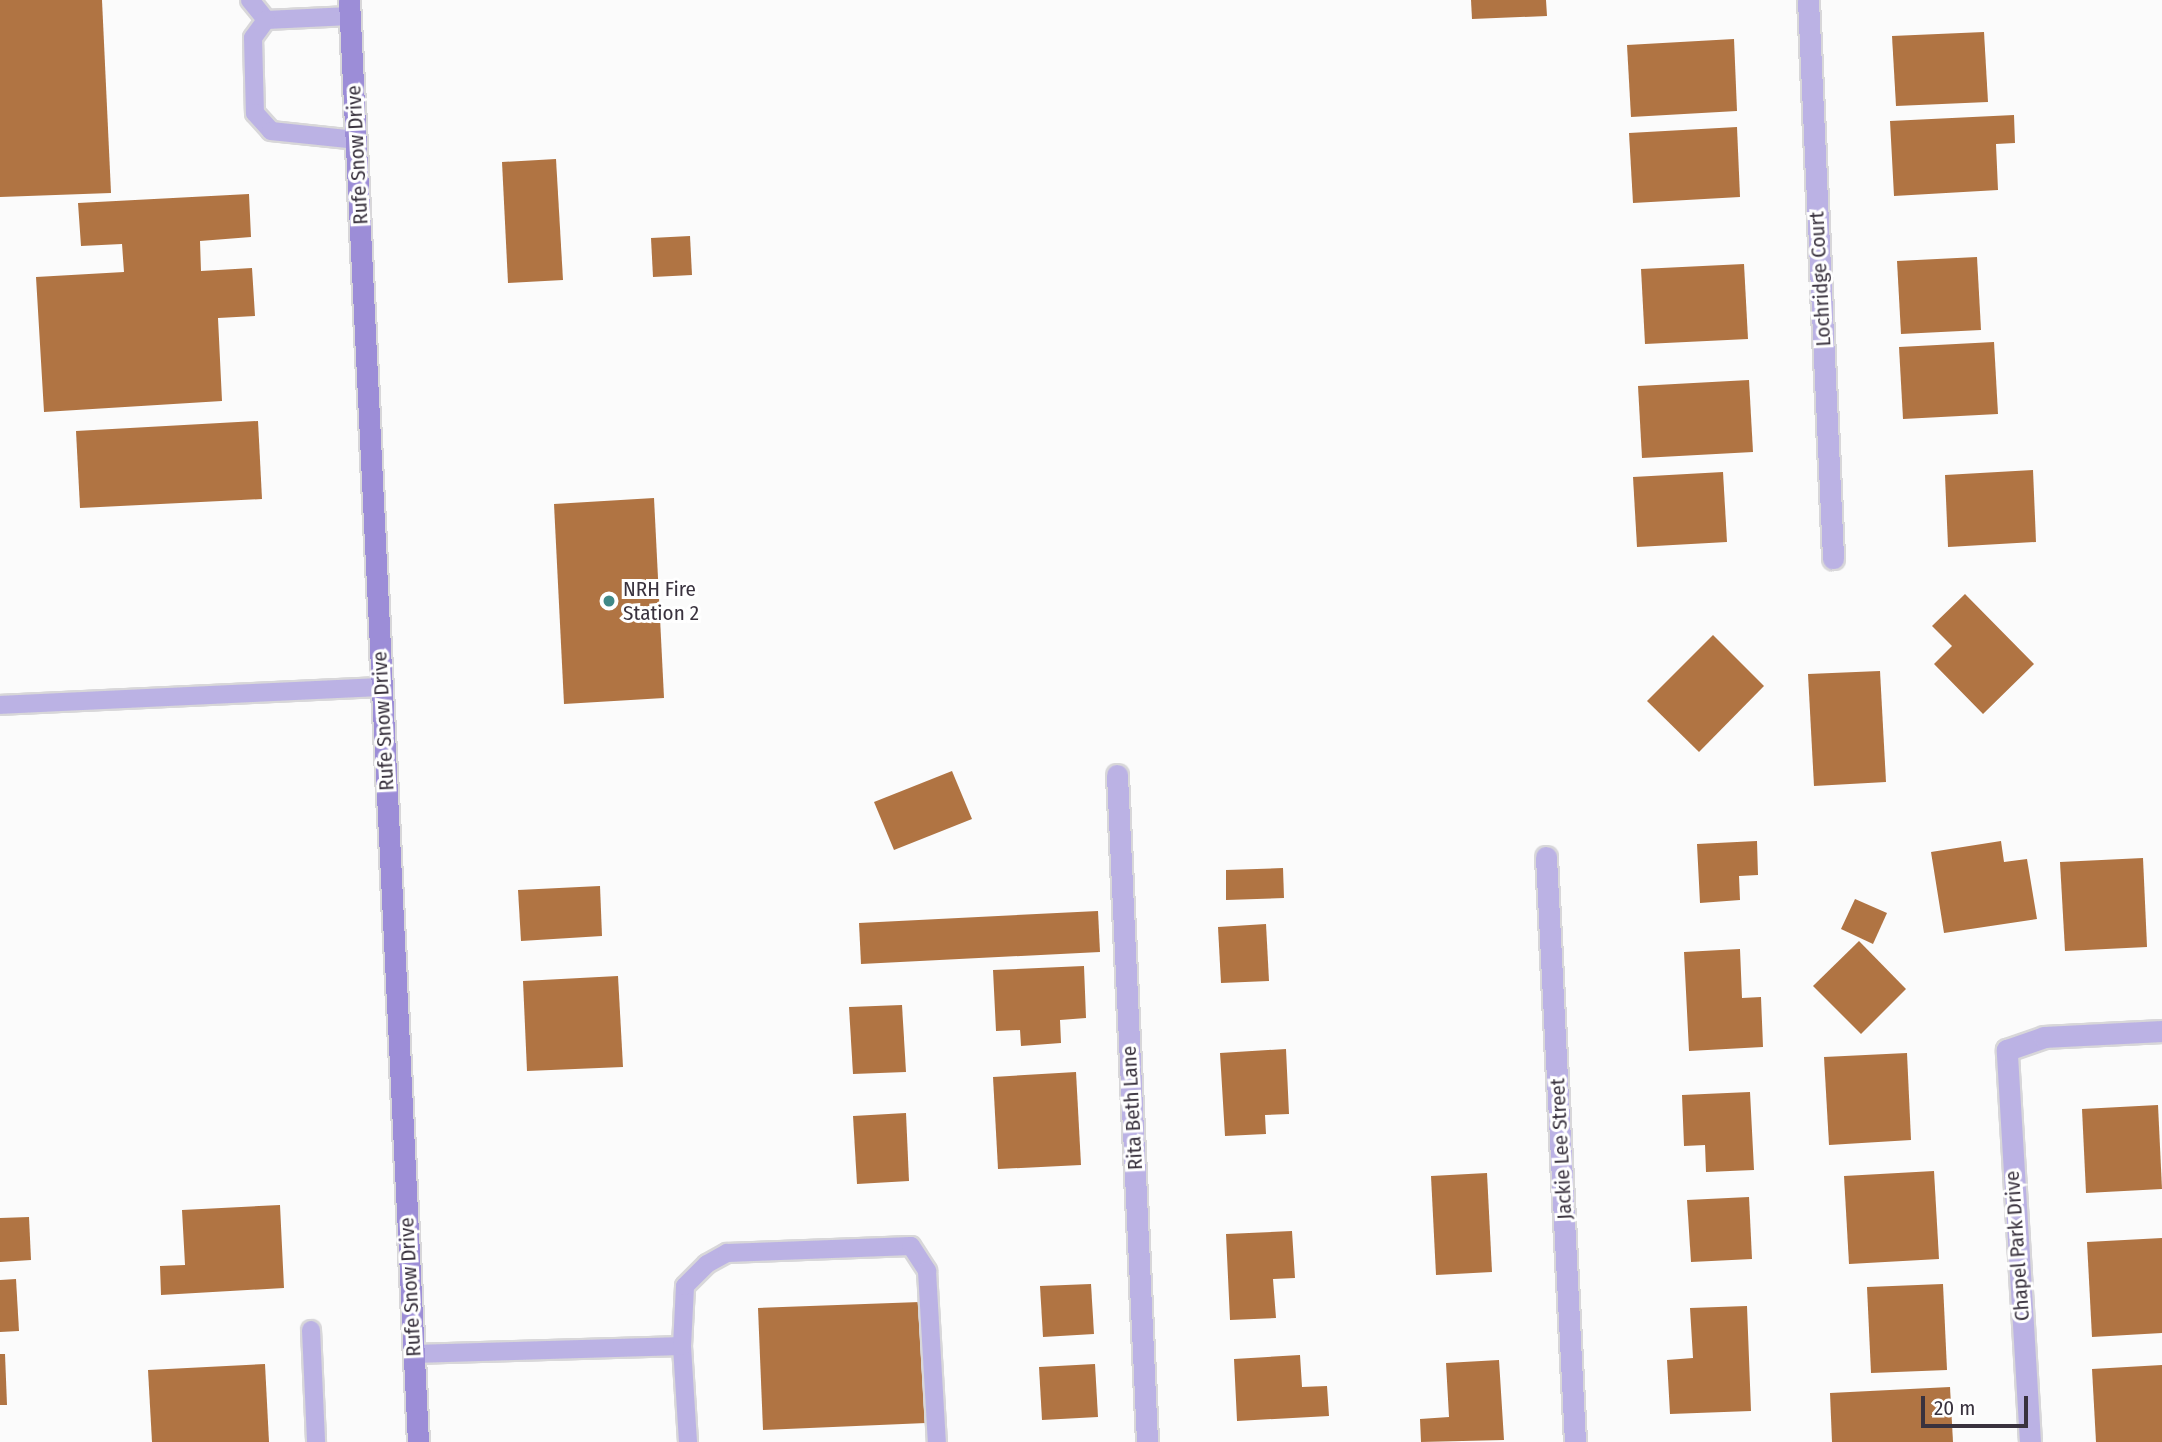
<!DOCTYPE html>
<html>
<head>
<meta charset="utf-8">
<style>
	body { margin:0 }
	#map { position:relative; width:2162px; height:1442px; overflow:hidden; background:#fbfbfb; font-family:"Fira Sans Condensed",sans-serif }
	div>[style] { position:absolute }
	[style*='--x'] { left:calc(var(--x)*1px); top:calc(var(--y)*1px); width:calc(var(--w)*1px); rotate:calc(var(--a)*1deg) }
	.building>* { inset:0; background:#b07443 }
	.roads { filter:drop-shadow(2px 0 #d8d7d9) drop-shadow(-2px 0 #d8d7d9) drop-shadow(0 2px #d8d7d9) drop-shadow(0 -2px #d8d7d9) }
	.service>* { height:18px; margin:-9px; padding:0 9px; transform-origin:9px; border-radius:9px; background:#bbb2e4 }
	.minor>* { height:21px; margin:-10.5px; padding:0 10.5px; transform-origin:10.5px; border-radius:10.5px; background:#bbb2e4 }
	.secondary>* { height:21px; margin:-10.5px; padding:0 10.5px; transform-origin:10.5px; border-radius:10.5px; background:#9c8dd7 }
	.dots>* { width:19px; height:19px; translate:-50% -50%; box-sizing:border-box; border:4px solid #fff; border-radius:50% }
	span { translate:-50% -50%; white-space:nowrap; text-align:center; line-height:1.15; -webkit-text-stroke:6px #fff; paint-order:stroke }
	.street-label { font-size:21px; color:#39323e }
	.poi-label { font-size:21px; color:#39323e }
	.left { translate:0 -50%; text-align:left }
	.scale { position:absolute; left:1921px; top:1396px; width:107px; height:32px; box-sizing:border-box; border:4px solid #39323e; border-top:0; padding-left:9px; font-size:21px; line-height:24px; white-space:nowrap; color:#39323e; -webkit-text-stroke:5px #fff; paint-order:stroke }
</style>
</head>
<body>
<div id="map">
	<div class="building">
		<div style="clip-path:polygon(0 0,102px 0,111px 193px,0 197px)"></div>
		<div style="clip-path:polygon(1471px 0,1546px 0,1547px 16px,1472px 19px)"></div>
		<div style="clip-path:polygon(1984px 32px,1988px 102px,1896px 106px,1892px 36px)"></div>
		<div style="clip-path:polygon(1734px 39px,1737px 111px,1631px 117px,1627px 45px)"></div>
		<div style="clip-path:polygon(2014px 115px,2015px 143px,1996px 144px,1998px 190px,1894px 196px,1890px 121px)"></div>
		<div style="clip-path:polygon(1737px 127px,1740px 197px,1633px 203px,1629px 133px)"></div>
		<div style="clip-path:polygon(556px 159px,563px 280px,508px 283px,502px 162px)"></div>
		<div style="clip-path:polygon(249px 194px,251px 237px,200px 241px,201px 271px,252px 268px,255px 316px,218px 318px,222px 401px,44px 412px,36px 277px,124px 272px,122px 244px,81px 246px,78px 203px)"></div>
		<div style="clip-path:polygon(690px 236px,692px 275px,653px 277px,651px 238px)"></div>
		<div style="clip-path:polygon(1977px 257px,1981px 330px,1901px 334px,1897px 261px)"></div>
		<div style="clip-path:polygon(1744px 264px,1748px 339px,1645px 344px,1641px 269px)"></div>
		<div style="clip-path:polygon(1994px 342px,1998px 414px,1903px 419px,1899px 347px)"></div>
		<div style="clip-path:polygon(1749px 380px,1753px 452px,1642px 458px,1638px 386px)"></div>
		<div style="clip-path:polygon(258px 421px,262px 499px,80px 508px,76px 431px)"></div>
		<div style="clip-path:polygon(2033px 470px,2036px 542px,1948px 547px,1945px 475px)"></div>
		<div style="clip-path:polygon(1723px 472px,1727px 542px,1637px 547px,1633px 477px)"></div>
		<div style="clip-path:polygon(654px 498px,664px 698px,564px 704px,554px 504px)"></div>
		<div style="clip-path:polygon(1965px 594px,2034px 664px,1983px 714px,1934px 664px,1952px 646px,1932px 626px)"></div>
		<div style="clip-path:polygon(1713px 635px,1764px 686px,1699px 752px,1647px 701px)"></div>
		<div style="clip-path:polygon(1880px 671px,1886px 782px,1814px 786px,1808px 674px)"></div>
		<div style="clip-path:polygon(952px 771px,972px 819px,894px 850px,874px 802px)"></div>
		<div style="clip-path:polygon(1757px 841px,1758px 875px,1739px 876px,1740px 900px,1700px 903px,1697px 844px)"></div>
		<div style="clip-path:polygon(2001px 841px,2004px 862px,2027px 859px,2037px 919px,1944px 933px,1931px 852px)"></div>
		<div style="clip-path:polygon(2143px 858px,2147px 947px,2065px 951px,2060px 862px)"></div>
		<div style="clip-path:polygon(1283px 868px,1284px 898px,1226px 900px,1226px 870px)"></div>
		<div style="clip-path:polygon(600px 886px,602px 936px,521px 941px,518px 890px)"></div>
		<div style="clip-path:polygon(1855px 899px,1887px 913px,1873px 944px,1841px 929px)"></div>
		<div style="clip-path:polygon(1098px 911px,1100px 952px,861px 964px,859px 923px)"></div>
		<div style="clip-path:polygon(1266px 924px,1269px 981px,1221px 983px,1218px 927px)"></div>
		<div style="clip-path:polygon(1859px 941px,1906px 989px,1861px 1034px,1813px 986px)"></div>
		<div style="clip-path:polygon(1740px 949px,1742px 998px,1761px 997px,1763px 1047px,1689px 1051px,1684px 952px)"></div>
		<div style="clip-path:polygon(1084px 966px,1086px 1018px,1060px 1020px,1061px 1043px,1021px 1046px,1020px 1030px,996px 1031px,993px 970px)"></div>
		<div style="clip-path:polygon(618px 976px,623px 1067px,527px 1071px,523px 981px)"></div>
		<div style="clip-path:polygon(902px 1005px,906px 1072px,853px 1074px,849px 1007px)"></div>
		<div style="clip-path:polygon(1286px 1049px,1289px 1114px,1265px 1115px,1266px 1134px,1225px 1136px,1220px 1053px)"></div>
		<div style="clip-path:polygon(1907px 1053px,1911px 1140px,1829px 1145px,1824px 1057px)"></div>
		<div style="clip-path:polygon(1076px 1072px,1081px 1165px,998px 1169px,993px 1077px)"></div>
		<div style="clip-path:polygon(1750px 1092px,1754px 1170px,1706px 1172px,1705px 1145px,1684px 1146px,1682px 1095px)"></div>
		<div style="clip-path:polygon(2158px 1105px,2162px 1189px,2086px 1193px,2082px 1109px)"></div>
		<div style="clip-path:polygon(906px 1113px,909px 1181px,857px 1184px,853px 1116px)"></div>
		<div style="clip-path:polygon(1934px 1171px,1939px 1259px,1849px 1264px,1844px 1176px)"></div>
		<div style="clip-path:polygon(1487px 1173px,1492px 1272px,1436px 1275px,1431px 1176px)"></div>
		<div style="clip-path:polygon(1749px 1197px,1752px 1259px,1691px 1262px,1687px 1200px)"></div>
		<div style="clip-path:polygon(280px 1205px,284px 1288px,161px 1295px,160px 1266px,185px 1265px,182px 1210px)"></div>
		<div style="clip-path:polygon(29px 1217px,31px 1260px,0 1262px,0 1218px)"></div>
		<div style="clip-path:polygon(1292px 1231px,1295px 1278px,1273px 1279px,1276px 1318px,1230px 1320px,1226px 1234px)"></div>
		<div style="clip-path:polygon(2162px 1238px,2162px 1333px,2092px 1337px,2087px 1242px)"></div>
		<div style="clip-path:polygon(16px 1279px,19px 1331px,0 1332px,0 1280px)"></div>
		<div style="clip-path:polygon(1091px 1284px,1094px 1334px,1043px 1337px,1040px 1286px)"></div>
		<div style="clip-path:polygon(1943px 1284px,1947px 1370px,1871px 1373px,1867px 1287px)"></div>
		<div style="clip-path:polygon(920px 1302px,926px 1423px,763px 1430px,758px 1308px)"></div>
		<div style="clip-path:polygon(1747px 1306px,1751px 1411px,1670px 1414px,1667px 1360px,1693px 1358px,1690px 1308px)"></div>
		<div style="clip-path:polygon(0 1354px,5px 1354px,7px 1405px,0 1405px)"></div>
		<div style="clip-path:polygon(1300px 1355px,1302px 1387px,1327px 1386px,1329px 1416px,1237px 1421px,1234px 1359px)"></div>
		<div style="clip-path:polygon(1499px 1360px,1504px 1440px,1421px 1442px,1420px 1419px,1449px 1417px,1446px 1363px)"></div>
		<div style="clip-path:polygon(265px 1364px,269px 1442px,152px 1442px,148px 1370px)"></div>
		<div style="clip-path:polygon(1095px 1364px,1098px 1417px,1042px 1420px,1039px 1367px)"></div>
		<div style="clip-path:polygon(2162px 1365px,2162px 1442px,2096px 1442px,2092px 1369px)"></div>
		<div style="clip-path:polygon(1950px 1387px,1953px 1442px,1832px 1442px,1830px 1393px)"></div>
	</div>
	<div class="roads">
		<div class="service">
			<div style="--x:250;--y:0;--w:26;--a:51"></div>
			<div style="--x:350;--y:16;--w:84;--a:177.3"></div>
			<div style="--x:266;--y:20;--w:22;--a:126"></div>
			<div style="--x:253;--y:38;--w:75;--a:88.5"></div>
			<div style="--x:255;--y:113;--w:24;--a:48"></div>
			<div style="--x:271;--y:131;--w:85;--a:6"></div>
			<div style="--x:0;--y:705;--w:382;--a:-2.7"></div>
			<div style="--x:311;--y:1330;--w:112;--a:87.4"></div>
			<div style="--x:414;--y:1354;--w:268;--a:-1.7"></div>
			<div style="--x:688;--y:1442;--w:96;--a:-93.6"></div>
			<div style="--x:682;--y:1346;--w:60;--a:-87.1"></div>
			<div style="--x:685;--y:1286;--w:31;--a:-45"></div>
			<div style="--x:707;--y:1264;--w:23;--a:-29"></div>
			<div style="--x:727;--y:1253;--w:184;--a:-2.2"></div>
			<div style="--x:911;--y:1246;--w:30;--a:57"></div>
			<div style="--x:927;--y:1271;--w:171;--a:86.7"></div>
		</div>
		<div class="minor">
			<div style="--x:1808;--y:0;--w:559;--a:87.43"></div>
			<div style="--x:1117;--y:775;--w:668;--a:87.42"></div>
			<div style="--x:1546;--y:857;--w:586;--a:87.16"></div>
			<div style="--x:2030;--y:1442;--w:393;--a:-93.4"></div>
			<div style="--x:2007;--y:1050;--w:39;--a:-19"></div>
			<div style="--x:2044;--y:1037;--w:118;--a:-2.9"></div>
		</div>
		<div class="secondary">
			<div style="--x:349;--y:0;--w:1444;--a:87.26"></div>
		</div>
	</div>
	<div class="dots">
		<div style="left:609px;top:601px;background:#418987"></div>
	</div>
	<div class="street-label">
		<span style="left:357px;top:155px;rotate:-93deg">Rufe Snow Drive</span>
		<span style="left:1820px;top:279px;rotate:-93deg">Lochridge Court</span>
		<span style="left:383px;top:721px;rotate:-93deg">Rufe Snow Drive</span>
		<span style="left:1132px;top:1108px;rotate:-93deg">Rita Beth Lane</span>
		<span style="left:1561px;top:1149px;rotate:-93deg">Jackie Lee Street</span>
		<span style="left:2017px;top:1246px;rotate:-94deg">Chapel Park Drive</span>
		<span style="left:410px;top:1287px;rotate:-93deg">Rufe Snow Drive</span>
	</div>
	<div class="poi-label">
		<span class="left" style="left:623px;top:601px">NRH Fire<br>Station 2</span>
	</div>
	<div class="scale">20 m</div>
</div>
</body>
</html>
